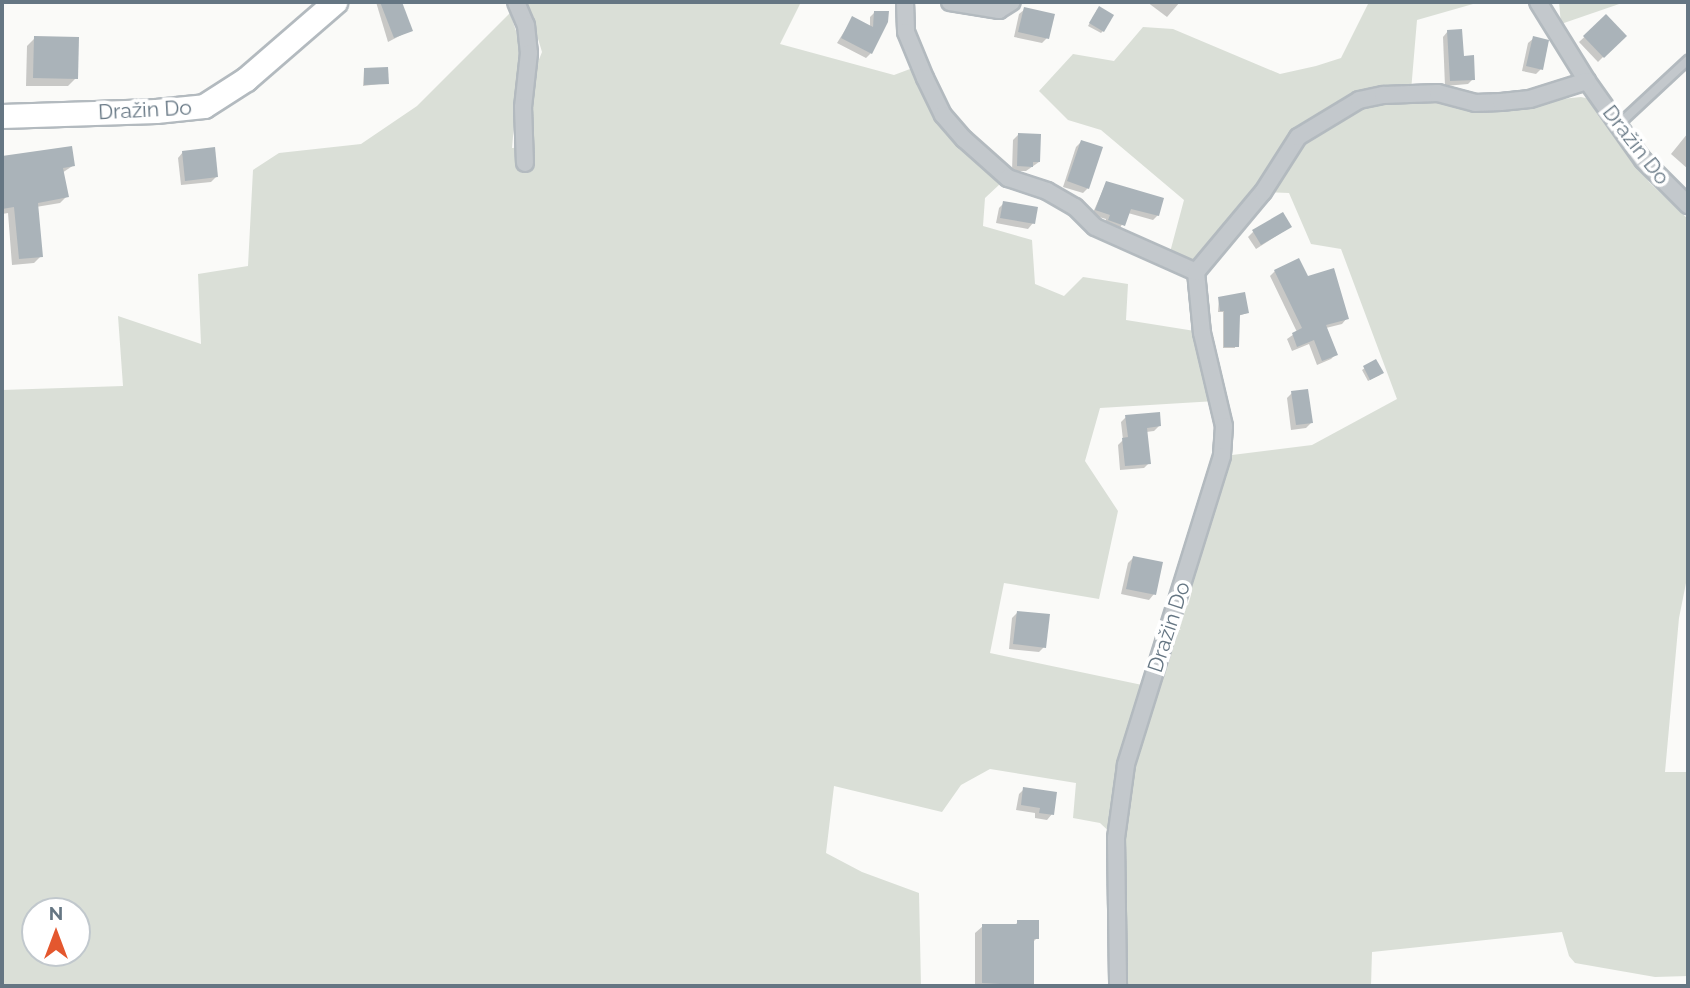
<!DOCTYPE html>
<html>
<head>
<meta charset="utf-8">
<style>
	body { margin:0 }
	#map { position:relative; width:1690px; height:988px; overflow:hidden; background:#fafaf8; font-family:Raleway,sans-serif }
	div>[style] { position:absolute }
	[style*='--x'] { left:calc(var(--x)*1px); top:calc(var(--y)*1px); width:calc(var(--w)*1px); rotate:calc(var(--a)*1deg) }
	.green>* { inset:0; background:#dadfd7 }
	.shadow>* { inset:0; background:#0003 }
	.building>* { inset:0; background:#aab3b9 }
	.roads { filter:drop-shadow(2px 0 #b3babf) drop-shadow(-2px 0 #b3babf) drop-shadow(0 2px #b3babf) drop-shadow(0 -2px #b3babf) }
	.lane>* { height:8px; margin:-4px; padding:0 4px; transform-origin:4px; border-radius:4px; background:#c3c8cc }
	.street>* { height:16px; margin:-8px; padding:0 8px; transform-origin:8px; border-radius:8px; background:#c3c8cc }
	.secondary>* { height:23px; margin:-11.5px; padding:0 11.5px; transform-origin:11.5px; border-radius:11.5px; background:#fff }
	span { translate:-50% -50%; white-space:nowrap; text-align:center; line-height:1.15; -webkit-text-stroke:7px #fff; paint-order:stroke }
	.street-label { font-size:21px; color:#657683 }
	.frame { position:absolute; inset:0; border:4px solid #657683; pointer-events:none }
	.north { position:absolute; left:21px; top:897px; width:70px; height:70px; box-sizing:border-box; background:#fff; border:2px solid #c1c8cd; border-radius:50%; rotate:0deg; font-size:19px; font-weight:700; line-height:28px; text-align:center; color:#657683 }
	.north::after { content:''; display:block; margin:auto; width:24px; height:32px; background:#e4572e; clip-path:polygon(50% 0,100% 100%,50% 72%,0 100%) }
</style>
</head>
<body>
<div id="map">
	<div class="green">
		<div style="clip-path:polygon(evenodd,527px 2px,801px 2px,780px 44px,894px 75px,918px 66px,1000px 184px,985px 198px,983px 226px,1032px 240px,1035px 284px,1064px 296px,1083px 277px,1128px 284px,1126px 320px,1201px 332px,1216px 401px,1100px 408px,1085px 461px,1118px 511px,1099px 599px,1004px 583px,990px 653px,1147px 686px,1114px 836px,1100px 823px,1073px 818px,1076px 783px,990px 769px,961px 785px,942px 812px,834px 786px,826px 853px,862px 872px,919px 893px,921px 986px,2px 986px,2px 390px,123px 386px,118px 316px,201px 344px,198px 274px,248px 266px,253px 170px,279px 153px,361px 144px,417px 106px,510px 13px,517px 34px,520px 56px,512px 148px,533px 147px,531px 133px,536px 67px,542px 52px,527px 2px,35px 911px,77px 911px,77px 953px,35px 953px,35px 911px)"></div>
		<div style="clip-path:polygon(1369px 2px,1480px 2px,1417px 20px,1411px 91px,1383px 92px,1296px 136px,1196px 269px,1169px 256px,1184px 200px,1101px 130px,1068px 120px,1039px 91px,1073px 54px,1114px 61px,1143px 27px,1173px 29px,1280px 74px,1316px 66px,1341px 58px)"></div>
		<div style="clip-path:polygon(1559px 2px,1625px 2px,1561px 24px)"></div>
		<div style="clip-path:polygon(1384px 97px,1532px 102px,1581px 97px,1594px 100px,1649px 182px,1688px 219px,1688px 573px,1679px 618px,1665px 772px,1688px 772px,1688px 976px,1655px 977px,1575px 963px,1569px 956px,1562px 932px,1372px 952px,1371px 986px,1121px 986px,1120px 839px,1127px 786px,1181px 609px,1188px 605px,1191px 595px,1193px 573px,1224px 456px,1312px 445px,1397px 399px,1341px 249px,1311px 244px,1289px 193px,1266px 192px,1299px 138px,1329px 120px)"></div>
	</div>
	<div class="shadow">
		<div style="clip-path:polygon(376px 2px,400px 2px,411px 30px,388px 42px)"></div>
		<div style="clip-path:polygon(1147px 2px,1180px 2px,1167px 17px)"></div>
		<div style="clip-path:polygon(1025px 9px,1047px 38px,1042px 43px,1014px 37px,1019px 14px)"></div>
		<div style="clip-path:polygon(1097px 10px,1103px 31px,1101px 33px,1088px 26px)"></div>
		<div style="clip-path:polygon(875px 12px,871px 53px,866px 58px,837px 43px,852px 19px,870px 27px,870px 17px)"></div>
		<div style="clip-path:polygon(1606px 17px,1624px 36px,1598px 62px,1579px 42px)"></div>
		<div style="clip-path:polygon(1448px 31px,1473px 79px,1468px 84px,1445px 86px,1443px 37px)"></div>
		<div style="clip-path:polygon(35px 38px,76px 78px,68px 86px,26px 86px,27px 46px)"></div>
		<div style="clip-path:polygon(1534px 38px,1541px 69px,1536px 74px,1522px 71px,1528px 43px)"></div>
		<div style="clip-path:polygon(364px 70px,387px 83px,363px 86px)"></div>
		<div style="clip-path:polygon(1688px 133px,1688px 169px,1671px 154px)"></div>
		<div style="clip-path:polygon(1018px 135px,1039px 162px,1026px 171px,1012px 171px,1013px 140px)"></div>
		<div style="clip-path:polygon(1081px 142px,1088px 188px,1083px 193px,1063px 187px,1076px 147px)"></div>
		<div style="clip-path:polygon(71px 148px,74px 165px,62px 173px,67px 196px,60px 203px,36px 207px,41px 256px,34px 263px,12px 265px,8px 213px,2px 214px,2px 158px)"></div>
		<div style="clip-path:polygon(183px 152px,216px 177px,211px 182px,181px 185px,178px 158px)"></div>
		<div style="clip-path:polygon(1106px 183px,1158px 215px,1153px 220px,1128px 213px,1119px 230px,1104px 225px,1106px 219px,1092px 215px)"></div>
		<div style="clip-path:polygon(1004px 203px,1033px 223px,1028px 229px,996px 223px,999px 208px)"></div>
		<div style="clip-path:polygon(1290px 227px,1256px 249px,1248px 237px,1253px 232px)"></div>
		<div style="clip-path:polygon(1275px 271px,1307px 278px,1347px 318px,1342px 324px,1326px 328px,1336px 354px,1331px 359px,1317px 365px,1309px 344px,1292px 351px,1287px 339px,1297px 332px,1270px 276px)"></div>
		<div style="clip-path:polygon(1219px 298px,1247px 313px,1238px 316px,1235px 348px,1223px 348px,1223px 312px,1218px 312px)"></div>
		<div style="clip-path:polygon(1375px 361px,1380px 375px,1368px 381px,1362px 370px)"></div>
		<div style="clip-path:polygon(1292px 393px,1311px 423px,1306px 428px,1291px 430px,1287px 398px)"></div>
		<div style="clip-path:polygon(1126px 417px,1159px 426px,1154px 431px,1146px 432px,1149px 463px,1144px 468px,1120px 470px,1118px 445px,1123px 440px,1121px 422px)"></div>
		<div style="clip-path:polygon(1133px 558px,1154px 594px,1149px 600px,1121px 594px,1128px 563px)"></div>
		<div style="clip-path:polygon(1017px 613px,1044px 647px,1039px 652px,1009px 649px,1012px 618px)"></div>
		<div style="clip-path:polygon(1024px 789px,1052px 814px,1047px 820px,1035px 818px,1035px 813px,1016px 810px,1019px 794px)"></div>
		<div style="clip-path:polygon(1018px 922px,1037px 938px,1032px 943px,1032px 986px,975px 986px,975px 933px,983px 926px,1014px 926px)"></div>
	</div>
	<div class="building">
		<div style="clip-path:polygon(380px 2px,402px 2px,413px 31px,394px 38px)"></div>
		<div style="clip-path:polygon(1099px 6px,1114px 15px,1104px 32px,1089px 23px)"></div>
		<div style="clip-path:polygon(1024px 7px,1055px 14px,1049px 39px,1018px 32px)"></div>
		<div style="clip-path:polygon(874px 11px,889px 11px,888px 22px,872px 54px,841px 38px,852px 16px,873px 27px)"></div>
		<div style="clip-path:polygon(1606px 14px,1627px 36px,1604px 58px,1583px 36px)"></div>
		<div style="clip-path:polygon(1462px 29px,1464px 56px,1474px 55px,1475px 80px,1450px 81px,1447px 30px)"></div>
		<div style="clip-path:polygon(34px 36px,79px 37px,78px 79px,33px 78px)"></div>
		<div style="clip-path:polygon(1533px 36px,1549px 40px,1543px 70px,1526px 66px)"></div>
		<div style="clip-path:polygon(388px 67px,389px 84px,364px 85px,364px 68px)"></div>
		<div style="clip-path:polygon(1018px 133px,1041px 134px,1040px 162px,1033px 162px,1033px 167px,1017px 166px)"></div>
		<div style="clip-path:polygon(1081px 140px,1103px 147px,1089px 189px,1067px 181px)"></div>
		<div style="clip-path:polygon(72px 146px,75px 166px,63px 168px,69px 197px,38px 203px,43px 257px,19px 259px,14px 207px,2px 209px,2px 156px)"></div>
		<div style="clip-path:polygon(215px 147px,218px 177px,185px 181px,182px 151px)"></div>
		<div style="clip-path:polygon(1106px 181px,1164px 198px,1159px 216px,1131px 209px,1125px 226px,1108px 220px,1110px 215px,1095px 210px)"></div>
		<div style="clip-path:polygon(1003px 201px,1038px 207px,1035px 224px,1000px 218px)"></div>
		<div style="clip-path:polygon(1283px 212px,1292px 227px,1261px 245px,1252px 230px)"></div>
		<div style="clip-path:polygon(1299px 258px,1308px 276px,1334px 268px,1349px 319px,1326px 325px,1338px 355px,1322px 361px,1314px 340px,1297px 347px,1292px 333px,1302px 328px,1274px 270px)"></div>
		<div style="clip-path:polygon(1245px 292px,1249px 313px,1240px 315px,1239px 347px,1224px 347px,1224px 311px,1220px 311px,1218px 297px)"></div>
		<div style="clip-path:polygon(1376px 359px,1384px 373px,1370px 380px,1363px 366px)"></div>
		<div style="clip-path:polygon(1308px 389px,1313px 423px,1296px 425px,1291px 391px)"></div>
		<div style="clip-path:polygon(1160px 412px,1161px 426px,1147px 428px,1151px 464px,1125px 466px,1122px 438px,1128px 437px,1125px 415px)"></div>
		<div style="clip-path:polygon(1133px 556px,1163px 562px,1156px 595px,1126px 589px)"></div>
		<div style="clip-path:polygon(1017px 611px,1050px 614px,1046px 648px,1013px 644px)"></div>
		<div style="clip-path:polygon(1023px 787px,1057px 792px,1054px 815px,1039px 813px,1040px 808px,1021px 805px)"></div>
		<div style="clip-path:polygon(1017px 920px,1039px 920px,1039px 939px,1034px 939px,1034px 986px,982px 983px,982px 924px,1017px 924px)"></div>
	</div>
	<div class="roads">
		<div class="lane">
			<div style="--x:1618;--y:125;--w:96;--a:-42.9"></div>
		</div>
		<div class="street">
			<div style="--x:516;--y:2;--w:25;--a:67"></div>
			<div style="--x:526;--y:25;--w:28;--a:84"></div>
			<div style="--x:529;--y:53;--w:54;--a:96.3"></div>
			<div style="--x:523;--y:107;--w:56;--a:88"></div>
			<div style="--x:905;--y:2;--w:30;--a:88"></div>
			<div style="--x:906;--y:32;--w:50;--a:67.6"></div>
			<div style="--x:925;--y:78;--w:41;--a:64.1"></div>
			<div style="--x:943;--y:115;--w:32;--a:49"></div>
			<div style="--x:964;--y:139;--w:59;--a:41.6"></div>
			<div style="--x:1008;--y:178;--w:41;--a:18.4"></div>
			<div style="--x:1047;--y:191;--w:32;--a:30"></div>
			<div style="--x:1075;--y:207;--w:28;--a:45"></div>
			<div style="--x:1095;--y:227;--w:111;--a:24"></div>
			<div style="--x:1196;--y:272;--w:61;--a:84.4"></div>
			<div style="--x:1202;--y:333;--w:96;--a:76.7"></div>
			<div style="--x:1224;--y:426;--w:30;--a:94"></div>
			<div style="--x:1222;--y:456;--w:324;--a:107.3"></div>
			<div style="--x:1126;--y:765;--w:74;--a:97.8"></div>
			<div style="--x:1116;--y:838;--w:148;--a:89.2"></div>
			<div style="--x:950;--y:2;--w:50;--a:9.3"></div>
			<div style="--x:999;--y:10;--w:15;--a:-32"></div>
			<div style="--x:1538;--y:2;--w:93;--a:58.2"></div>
			<div style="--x:1587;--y:81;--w:97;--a:54.7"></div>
			<div style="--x:1643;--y:160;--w:64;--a:45"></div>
			<div style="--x:1196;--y:272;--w:104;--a:-50.1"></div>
			<div style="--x:1263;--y:192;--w:65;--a:-57.5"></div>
			<div style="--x:1298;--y:137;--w:71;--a:-31.2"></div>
			<div style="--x:1359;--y:100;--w:25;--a:-12"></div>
			<div style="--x:1383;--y:95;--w:55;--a:-2.1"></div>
			<div style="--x:1438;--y:93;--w:38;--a:15"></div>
			<div style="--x:1475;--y:103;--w:26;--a:-2"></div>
			<div style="--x:1501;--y:102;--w:29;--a:-6"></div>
			<div style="--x:1530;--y:99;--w:60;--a:-17.5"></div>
		</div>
		<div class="secondary">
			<div style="--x:2;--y:116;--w:154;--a:-1.9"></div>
			<div style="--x:156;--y:111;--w:48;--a:-5.9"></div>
			<div style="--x:204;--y:106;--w:50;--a:-32.7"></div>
			<div style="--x:246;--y:79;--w:118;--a:-40.9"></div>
		</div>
	</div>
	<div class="street-label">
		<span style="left:145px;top:110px;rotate:-3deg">Dražin Do</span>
		<span style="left:1636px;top:145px;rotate:52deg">Dražin Do</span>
		<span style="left:1169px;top:627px;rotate:-72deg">Dražin Do</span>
	</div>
	<div class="frame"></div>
	<div class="north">N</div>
</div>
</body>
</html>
